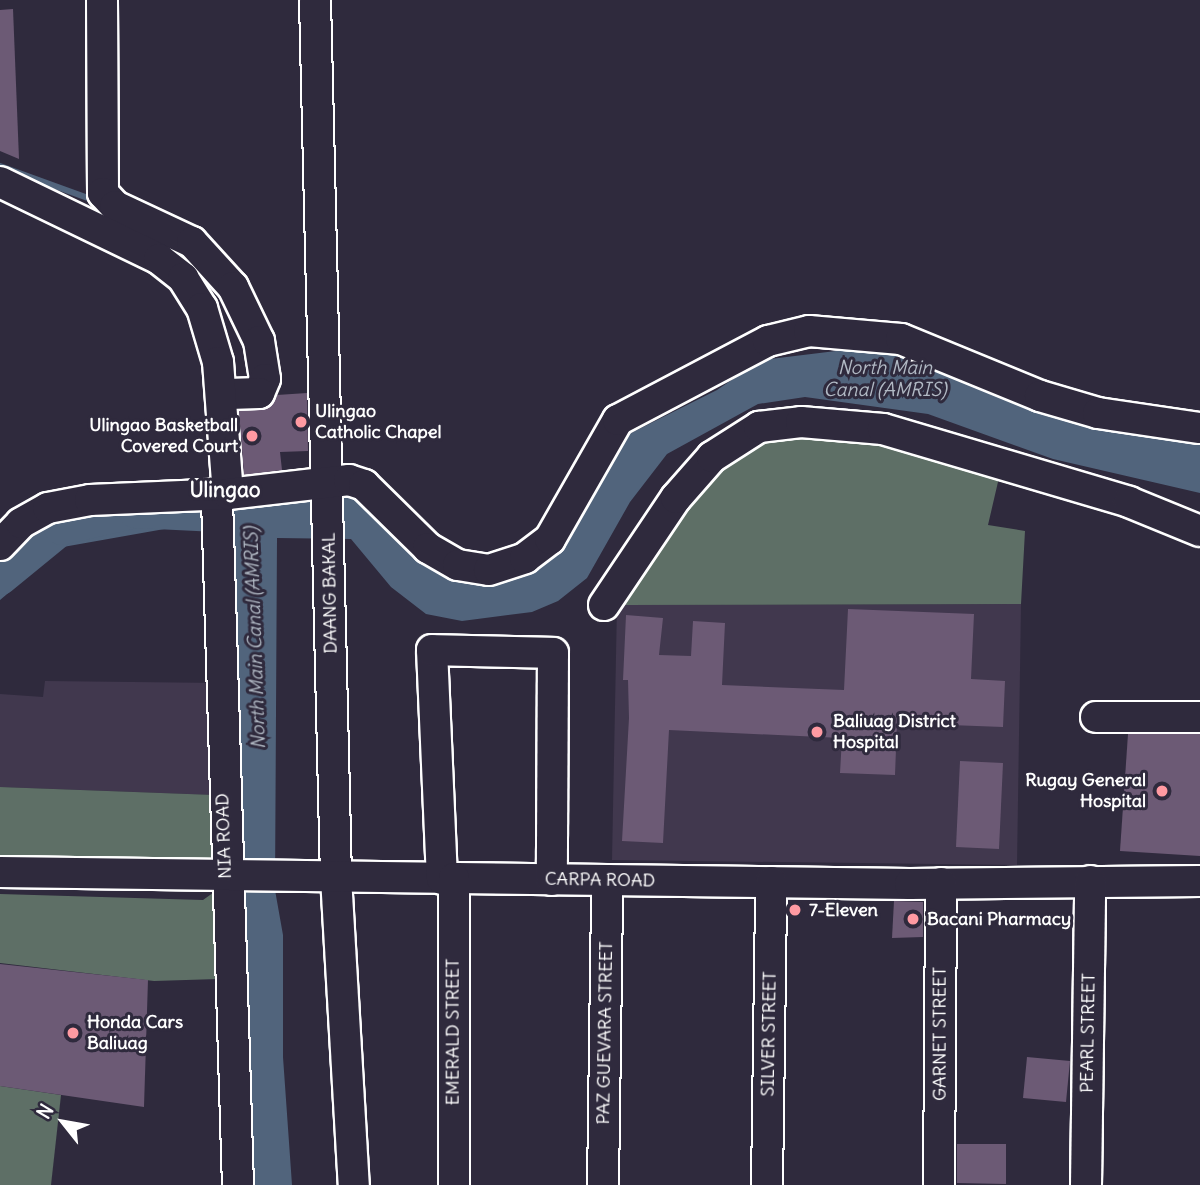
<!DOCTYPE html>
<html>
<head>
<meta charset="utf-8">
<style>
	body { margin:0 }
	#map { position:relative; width:1200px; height:1185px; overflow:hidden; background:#2f2a3d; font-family:Delius,sans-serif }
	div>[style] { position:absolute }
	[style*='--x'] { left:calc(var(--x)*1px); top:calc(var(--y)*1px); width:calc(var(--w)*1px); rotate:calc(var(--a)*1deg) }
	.built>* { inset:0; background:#41384e }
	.green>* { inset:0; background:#5e6f66 }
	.water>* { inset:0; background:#51647c }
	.stream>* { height:6px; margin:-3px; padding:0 3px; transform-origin:3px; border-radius:3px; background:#51647c }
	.river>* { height:35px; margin:-17.5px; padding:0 17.5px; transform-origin:17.5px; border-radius:17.5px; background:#51647c }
	.building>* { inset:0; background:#6c5a75 }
	.roads { filter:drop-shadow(2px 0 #fff) drop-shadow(-2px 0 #fff) drop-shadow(0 2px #fff) drop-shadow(0 -2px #fff) }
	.minor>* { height:30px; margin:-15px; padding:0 15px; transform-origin:15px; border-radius:15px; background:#2f2a3d }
	.dots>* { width:19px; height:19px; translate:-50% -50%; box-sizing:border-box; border:4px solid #2f2a3d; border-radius:50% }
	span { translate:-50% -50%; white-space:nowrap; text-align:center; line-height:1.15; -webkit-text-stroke:6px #2f2a3d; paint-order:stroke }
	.poi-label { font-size:18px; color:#fff; font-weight:700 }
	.left { translate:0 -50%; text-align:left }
	.right { translate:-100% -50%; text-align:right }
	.street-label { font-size:18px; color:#fff }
	.water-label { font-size:19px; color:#b1b9c4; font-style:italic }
	.quarter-label { font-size:21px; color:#fff; font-weight:700 }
	.north { position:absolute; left:28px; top:1087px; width:70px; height:70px; -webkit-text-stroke:5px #2f2a3d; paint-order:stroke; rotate:301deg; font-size:19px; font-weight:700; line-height:28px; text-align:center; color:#fff }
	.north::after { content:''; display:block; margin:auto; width:24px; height:32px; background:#fff; clip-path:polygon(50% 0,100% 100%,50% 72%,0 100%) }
</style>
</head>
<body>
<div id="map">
	<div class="built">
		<div style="clip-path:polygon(1021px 604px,1017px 865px,612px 860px,617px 605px)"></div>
		<div style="clip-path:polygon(45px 681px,219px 683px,215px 795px,0 787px,0 694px,43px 697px)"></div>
	</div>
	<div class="green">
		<div style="clip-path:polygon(744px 434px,833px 434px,930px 443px,1001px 469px,988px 525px,1025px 531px,1021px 604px,617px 605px,650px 528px)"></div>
		<div style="clip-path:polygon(0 787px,215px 795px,217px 861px,0 862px)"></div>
		<div style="clip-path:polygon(217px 890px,218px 979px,154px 981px,0 963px,0 894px,203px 900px)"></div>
		<div style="clip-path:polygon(0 1086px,61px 1095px,51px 1185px,0 1185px)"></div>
	</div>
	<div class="water">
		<div style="clip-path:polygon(844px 350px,894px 354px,1121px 430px,1200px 441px,1200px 493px,1053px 459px,928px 414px,805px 397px,758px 404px,667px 454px,630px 502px,587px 578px,558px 601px,532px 612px,462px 621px,426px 614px,391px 587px,351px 539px,277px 538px,275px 890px,283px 935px,283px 1057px,292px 1185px,252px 1185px,204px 522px,63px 547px,0 600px,0 570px,19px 550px,64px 522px,180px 511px,224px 513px,255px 503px,348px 493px,365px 498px,440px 575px,462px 579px,539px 564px,567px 540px,621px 438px,717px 390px,761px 360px)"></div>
	</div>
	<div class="stream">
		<div style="--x:0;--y:166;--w:102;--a:20"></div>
	</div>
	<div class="river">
		<div style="--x:0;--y:577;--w:79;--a:-39.3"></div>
		<div style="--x:61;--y:527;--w:76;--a:-12.9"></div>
		<div style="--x:135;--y:510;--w:82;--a:2.8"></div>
	</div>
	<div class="building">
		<div style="clip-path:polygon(13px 9px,19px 159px,0 151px,0 10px)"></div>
		<div style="clip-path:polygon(307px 393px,308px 451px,280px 452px,282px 470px,244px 475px,239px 411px,268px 408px,277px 395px)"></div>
		<div style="clip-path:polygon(848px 609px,974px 614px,971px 679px,1005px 681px,1003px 727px,897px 723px,895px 775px,840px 773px,842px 738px,669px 730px,663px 843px,622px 841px,629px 718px,628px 680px,623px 680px,626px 615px,663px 618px,659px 655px,691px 656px,693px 621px,725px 623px,722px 685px,844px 690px)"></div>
		<div style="clip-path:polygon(1128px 734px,1200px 734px,1200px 856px,1120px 851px)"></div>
		<div style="clip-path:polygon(960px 761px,1003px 763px,999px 849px,956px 847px)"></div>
		<div style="clip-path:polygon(894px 901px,923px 902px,923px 937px,892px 938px)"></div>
		<div style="clip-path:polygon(0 964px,148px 980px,144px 1107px,0 1086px)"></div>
		<div style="clip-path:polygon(1027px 1057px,1070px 1061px,1066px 1102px,1023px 1098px)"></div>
		<div style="clip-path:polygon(957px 1144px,1006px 1144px,1006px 1184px,957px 1183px)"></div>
	</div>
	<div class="roads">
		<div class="minor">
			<div style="--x:102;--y:0;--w:193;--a:89.7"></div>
			<div style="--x:103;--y:193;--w:18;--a:47"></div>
			<div style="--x:115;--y:206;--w:85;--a:25.1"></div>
			<div style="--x:192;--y:242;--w:61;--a:47.7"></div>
			<div style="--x:233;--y:287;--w:60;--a:64.3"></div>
			<div style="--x:259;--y:341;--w:38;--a:81"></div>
			<div style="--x:265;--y:379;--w:15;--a:113"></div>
			<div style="--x:259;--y:393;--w:38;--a:178"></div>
			<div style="--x:315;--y:0;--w:877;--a:88.63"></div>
			<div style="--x:336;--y:877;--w:309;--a:86.7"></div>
			<div style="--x:0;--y:182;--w:177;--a:25.8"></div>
			<div style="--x:159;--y:259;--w:31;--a:38"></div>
			<div style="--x:183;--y:278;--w:36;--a:58"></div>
			<div style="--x:202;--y:308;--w:56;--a:73.5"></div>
			<div style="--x:218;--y:362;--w:132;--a:85.7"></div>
			<div style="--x:228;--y:494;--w:12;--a:156"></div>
			<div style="--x:217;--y:499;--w:686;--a:88.25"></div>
			<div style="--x:0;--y:545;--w:30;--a:-46"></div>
			<div style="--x:21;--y:523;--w:31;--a:-29"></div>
			<div style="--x:48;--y:508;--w:43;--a:-10.8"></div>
			<div style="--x:90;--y:500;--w:138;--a:-2.5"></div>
			<div style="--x:228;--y:494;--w:122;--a:-6.6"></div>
			<div style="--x:349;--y:480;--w:16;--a:18"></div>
			<div style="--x:364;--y:485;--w:90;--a:44.5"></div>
			<div style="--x:428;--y:548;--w:34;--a:30"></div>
			<div style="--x:458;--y:565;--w:31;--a:9"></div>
			<div style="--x:489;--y:570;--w:38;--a:-18"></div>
			<div style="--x:525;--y:558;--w:31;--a:-37"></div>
			<div style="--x:550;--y:539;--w:137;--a:-60.3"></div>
			<div style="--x:618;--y:420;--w:170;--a:-27.8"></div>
			<div style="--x:768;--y:341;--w:42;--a:-13.7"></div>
			<div style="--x:809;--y:331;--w:92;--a:5"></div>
			<div style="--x:901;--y:339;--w:150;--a:22.3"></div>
			<div style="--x:1040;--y:396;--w:60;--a:16.3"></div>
			<div style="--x:1098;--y:413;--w:103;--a:8.4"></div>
			<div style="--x:604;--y:605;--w:129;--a:-56.1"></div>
			<div style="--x:676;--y:498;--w:55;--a:-48.7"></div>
			<div style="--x:712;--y:457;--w:56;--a:-32.6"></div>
			<div style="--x:759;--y:427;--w:42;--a:-6.8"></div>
			<div style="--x:801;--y:422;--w:82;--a:4.9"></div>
			<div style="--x:883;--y:429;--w:257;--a:16.5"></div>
			<div style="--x:1129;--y:502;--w:77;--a:22.2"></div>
			<div style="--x:1096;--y:717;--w:104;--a:0"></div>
			<div style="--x:0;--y:872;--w:910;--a:0.76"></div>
			<div style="--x:910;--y:884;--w:290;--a:-0.6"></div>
			<div style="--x:442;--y:879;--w:229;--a:-92.5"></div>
			<div style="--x:432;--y:650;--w:121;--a:1.4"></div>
			<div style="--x:553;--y:653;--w:227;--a:90.3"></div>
			<div style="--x:454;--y:1185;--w:307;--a:-90"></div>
			<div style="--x:603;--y:1185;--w:305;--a:-89.2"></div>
			<div style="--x:767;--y:1185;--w:303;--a:-89.2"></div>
			<div style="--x:939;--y:1185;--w:302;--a:-89.6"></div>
			<div style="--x:1086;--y:1185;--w:304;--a:-89.2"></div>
		</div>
	</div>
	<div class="dots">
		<div style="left:301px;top:422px;background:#ff9aa2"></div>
		<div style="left:252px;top:436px;background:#ff9aa2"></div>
		<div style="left:817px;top:732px;background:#ff9aa2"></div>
		<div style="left:1162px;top:791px;background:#ff9aa2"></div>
		<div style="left:795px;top:910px;background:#ff9aa2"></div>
		<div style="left:913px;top:919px;background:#ff9aa2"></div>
		<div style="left:73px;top:1033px;background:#ff9aa2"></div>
	</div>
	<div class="poi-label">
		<span class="left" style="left:315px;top:422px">Ulingao<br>Catholic Chapel</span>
		<span class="right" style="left:238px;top:436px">Ulingao Basketball<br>Covered Court</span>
		<span class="left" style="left:833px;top:732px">Baliuag District<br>Hospital</span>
		<span class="right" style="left:1146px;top:791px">Rugay General<br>Hospital</span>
		<span class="left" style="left:809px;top:910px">7-Eleven</span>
		<span class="left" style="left:927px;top:919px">Bacani Pharmacy</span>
		<span class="left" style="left:87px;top:1033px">Honda Cars<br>Baliuag</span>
	</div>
	<div class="street-label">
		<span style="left:330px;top:593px;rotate:-91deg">DAANG BAKAL</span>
		<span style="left:224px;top:836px;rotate:-92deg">NIA ROAD</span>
		<span style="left:600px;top:880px;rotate:1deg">CARPA ROAD</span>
		<span style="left:453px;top:1032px;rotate:-90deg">EMERALD STREET</span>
		<span style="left:605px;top:1033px;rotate:-89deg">PAZ GUEVARA STREET</span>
		<span style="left:1088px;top:1033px;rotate:-89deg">PEARL STREET</span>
		<span style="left:769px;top:1034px;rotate:-89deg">SILVER STREET</span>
		<span style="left:940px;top:1034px;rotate:-90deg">GARNET STREET</span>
	</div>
	<div class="water-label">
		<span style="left:885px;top:379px">North Main<br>Canal (AMRIS)</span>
		<span style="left:255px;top:638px;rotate:-92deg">North Main Canal (AMRIS)</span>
	</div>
	<div class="quarter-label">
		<span style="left:225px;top:490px">Ulingao</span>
	</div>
	<div class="north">N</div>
</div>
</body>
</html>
